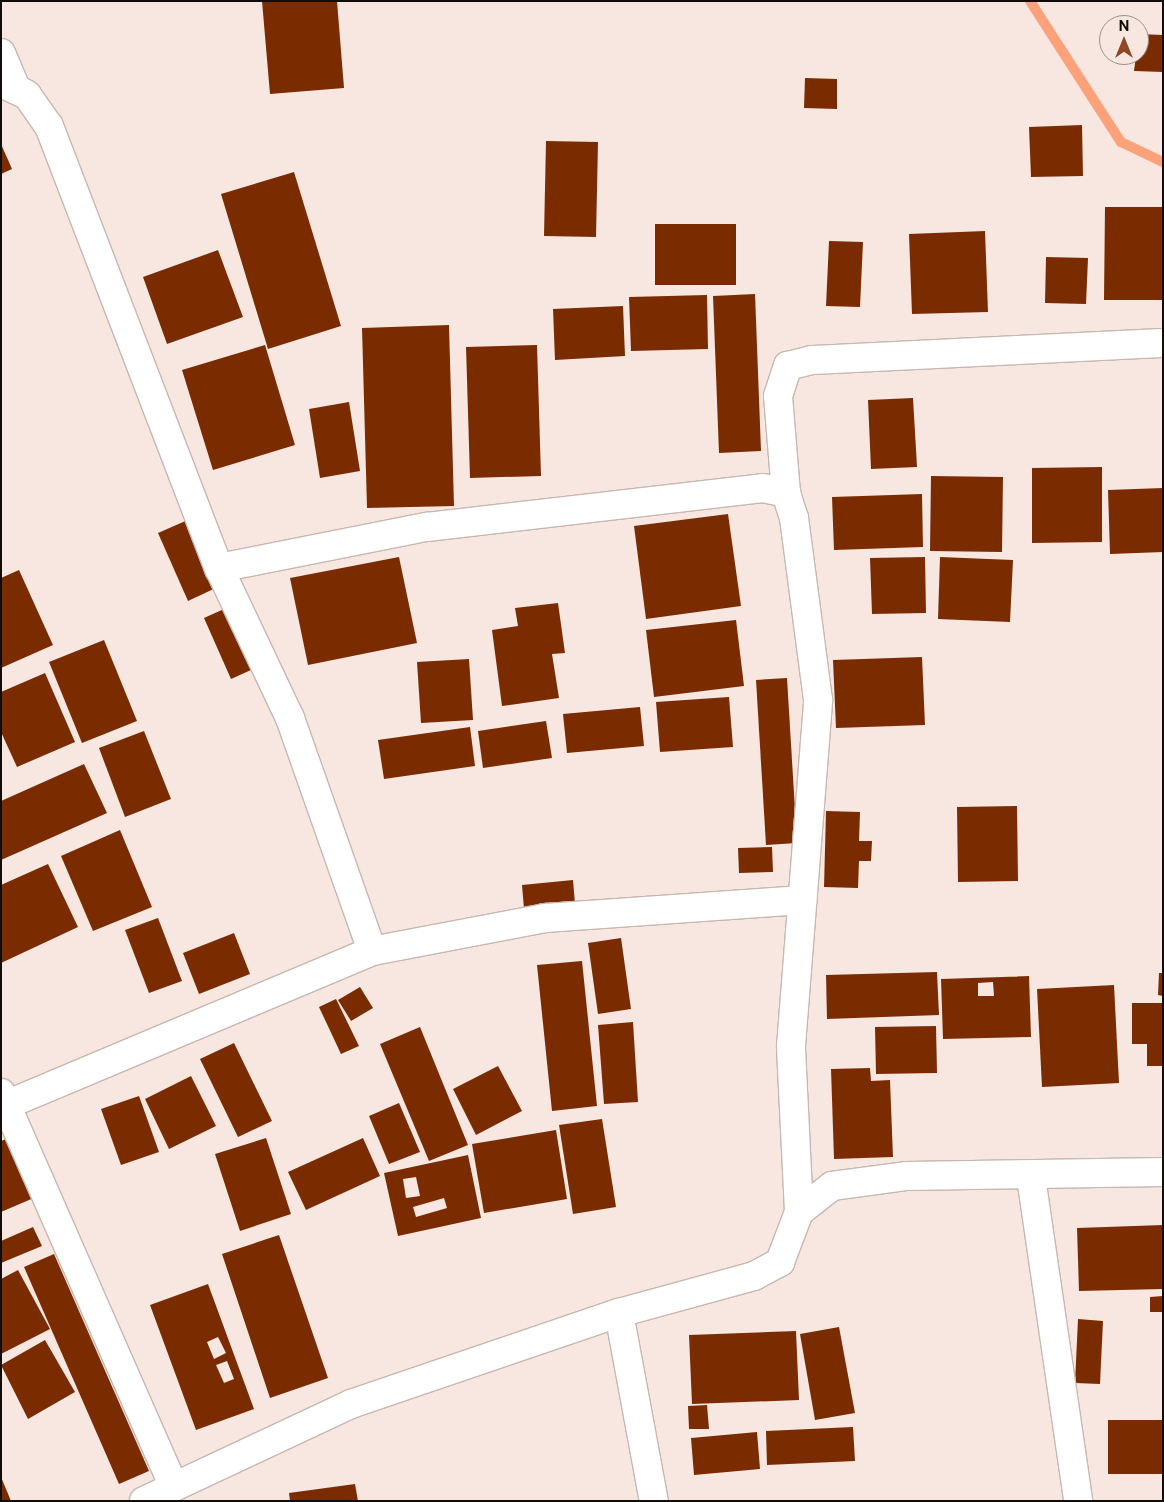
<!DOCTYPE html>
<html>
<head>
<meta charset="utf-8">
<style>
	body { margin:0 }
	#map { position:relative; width:1164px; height:1502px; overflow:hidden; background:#f7e7e0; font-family:"Public Sans",sans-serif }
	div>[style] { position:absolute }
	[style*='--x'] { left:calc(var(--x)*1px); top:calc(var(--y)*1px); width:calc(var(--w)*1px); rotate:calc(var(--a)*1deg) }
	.stream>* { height:10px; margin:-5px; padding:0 5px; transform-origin:5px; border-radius:5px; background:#fca27b }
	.building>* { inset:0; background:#7a2c00 }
	.roads { filter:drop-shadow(1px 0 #c7b7b1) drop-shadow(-1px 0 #c7b7b1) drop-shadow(0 1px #c7b7b1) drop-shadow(0 -1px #c7b7b1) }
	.street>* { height:28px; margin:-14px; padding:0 14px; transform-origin:14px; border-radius:14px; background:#fff }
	span { translate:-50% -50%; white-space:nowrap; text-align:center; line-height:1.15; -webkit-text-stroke:5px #f7e7e0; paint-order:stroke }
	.frame { position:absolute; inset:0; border:2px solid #110c0a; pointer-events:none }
	.north { position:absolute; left:1099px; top:15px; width:50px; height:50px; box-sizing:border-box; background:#f7e7e0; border:1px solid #9b8f8a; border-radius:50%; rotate:0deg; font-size:14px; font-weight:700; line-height:20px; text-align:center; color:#110c0a }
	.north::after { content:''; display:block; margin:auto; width:18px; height:22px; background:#8f4726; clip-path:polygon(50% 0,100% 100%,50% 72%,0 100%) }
</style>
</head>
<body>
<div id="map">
	<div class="stream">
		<div style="--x:1030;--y:1;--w:168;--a:57.2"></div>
		<div style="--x:1121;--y:142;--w:47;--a:25.5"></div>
	</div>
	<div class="building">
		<div style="clip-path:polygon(262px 1px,337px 1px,344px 88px,270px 94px)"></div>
		<div style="clip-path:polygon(1139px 34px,1163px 35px,1163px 72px,1134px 71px)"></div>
		<div style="clip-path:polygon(805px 78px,837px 79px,837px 109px,804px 108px)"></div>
		<div style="clip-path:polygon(1082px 125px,1083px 176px,1031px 177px,1029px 127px)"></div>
		<div style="clip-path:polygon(546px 141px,598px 142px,596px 237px,544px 236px)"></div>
		<div style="clip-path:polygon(1px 144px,12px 169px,1px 174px)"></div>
		<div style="clip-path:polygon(294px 172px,341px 326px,268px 349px,221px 194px)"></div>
		<div style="clip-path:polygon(1105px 207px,1163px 207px,1163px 300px,1104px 300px)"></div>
		<div style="clip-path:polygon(655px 224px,736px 224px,736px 285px,655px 285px)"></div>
		<div style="clip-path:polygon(985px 231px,988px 312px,912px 314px,909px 234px)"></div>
		<div style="clip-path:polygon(829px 241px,863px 242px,860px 307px,826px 306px)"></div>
		<div style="clip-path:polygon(218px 250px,243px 317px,167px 344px,143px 277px)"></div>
		<div style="clip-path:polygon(1046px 257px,1088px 258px,1086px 304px,1045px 303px)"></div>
		<div style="clip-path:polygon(755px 294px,761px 451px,719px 453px,713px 296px)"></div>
		<div style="clip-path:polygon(707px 295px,708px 349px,631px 351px,629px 297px)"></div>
		<div style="clip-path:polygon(623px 306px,625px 356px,555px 360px,553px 309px)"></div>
		<div style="clip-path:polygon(449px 325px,454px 506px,367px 508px,362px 328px)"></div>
		<div style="clip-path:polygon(265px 345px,295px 445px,213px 470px,182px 370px)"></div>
		<div style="clip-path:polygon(537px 345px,541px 476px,470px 478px,466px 347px)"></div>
		<div style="clip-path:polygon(913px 398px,917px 467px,871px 469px,868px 400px)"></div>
		<div style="clip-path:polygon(349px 402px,360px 471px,320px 478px,309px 409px)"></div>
		<div style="clip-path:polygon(1102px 467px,1102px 542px,1032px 543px,1032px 468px)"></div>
		<div style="clip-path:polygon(931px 476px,1003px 477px,1002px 552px,930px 551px)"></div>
		<div style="clip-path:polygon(1163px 488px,1163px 552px,1110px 554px,1108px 490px)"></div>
		<div style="clip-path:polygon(922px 494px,923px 547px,834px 550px,832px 497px)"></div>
		<div style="clip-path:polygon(728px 514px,741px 606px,646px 619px,634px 526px)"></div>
		<div style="clip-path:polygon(190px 519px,220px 586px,188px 601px,158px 533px)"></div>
		<div style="clip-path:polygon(399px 557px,417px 643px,308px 665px,290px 578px)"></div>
		<div style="clip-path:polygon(925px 557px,926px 613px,872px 614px,870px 558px)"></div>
		<div style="clip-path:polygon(940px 557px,1013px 560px,1010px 622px,938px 619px)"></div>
		<div style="clip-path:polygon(19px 570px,53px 645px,1px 668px,1px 578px)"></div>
		<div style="clip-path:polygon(558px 603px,565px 653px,552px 654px,559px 698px,502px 706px,492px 630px,518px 626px,515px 608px)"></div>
		<div style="clip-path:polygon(233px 605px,260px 666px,231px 679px,204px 618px)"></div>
		<div style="clip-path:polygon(736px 620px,744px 686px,654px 697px,646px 630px)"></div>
		<div style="clip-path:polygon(104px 640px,137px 721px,82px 743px,49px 662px)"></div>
		<div style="clip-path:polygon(922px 657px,925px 725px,836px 728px,833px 660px)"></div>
		<div style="clip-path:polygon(469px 659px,473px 720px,421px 723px,417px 662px)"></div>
		<div style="clip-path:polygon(45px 673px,75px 742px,17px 767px,1px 732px,1px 692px)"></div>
		<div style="clip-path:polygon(787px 678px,797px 843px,766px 845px,756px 680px)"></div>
		<div style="clip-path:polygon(729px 697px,733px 747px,660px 752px,656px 702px)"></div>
		<div style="clip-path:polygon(640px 707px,644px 746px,567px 753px,563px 714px)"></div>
		<div style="clip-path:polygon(546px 721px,552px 758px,483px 768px,478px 731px)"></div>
		<div style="clip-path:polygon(470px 727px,475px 766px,384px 779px,378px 740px)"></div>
		<div style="clip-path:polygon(144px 731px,171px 799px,125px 817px,99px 748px)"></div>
		<div style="clip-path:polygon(84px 764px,107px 813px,1px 860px,1px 801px)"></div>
		<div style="clip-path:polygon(1017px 806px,1018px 881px,958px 882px,957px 807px)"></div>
		<div style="clip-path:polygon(826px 811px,860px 812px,859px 841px,872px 841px,871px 861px,859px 861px,858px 888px,824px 887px)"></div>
		<div style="clip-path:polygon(120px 830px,152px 907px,93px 931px,61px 856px)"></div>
		<div style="clip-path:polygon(772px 847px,773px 872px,739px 873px,738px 848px)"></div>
		<div style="clip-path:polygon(48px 864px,78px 927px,1px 963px,1px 885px)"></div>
		<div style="clip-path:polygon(573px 880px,575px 904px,524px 909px,522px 885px)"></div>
		<div style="clip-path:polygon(158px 918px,182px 981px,149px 993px,125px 930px)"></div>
		<div style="clip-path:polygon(234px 933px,250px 974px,199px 994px,183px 953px)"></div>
		<div style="clip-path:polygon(621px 938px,631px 1009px,598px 1014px,588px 943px)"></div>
		<div style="clip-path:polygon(582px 961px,597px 1106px,552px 1111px,537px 965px)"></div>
		<div style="clip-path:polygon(937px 972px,939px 1015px,827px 1019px,826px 975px)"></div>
		<div style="clip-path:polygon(1159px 973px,1163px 973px,1163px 996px,1158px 995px)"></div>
		<div style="clip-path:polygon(evenodd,1029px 976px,1031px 1037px,943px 1039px,941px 979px,1029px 976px,993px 982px,994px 996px,978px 996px,978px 983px,993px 982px)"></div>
		<div style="clip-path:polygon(1114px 985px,1119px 1083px,1042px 1087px,1037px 989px)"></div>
		<div style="clip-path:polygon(360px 987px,373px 1008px,351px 1021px,338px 1000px)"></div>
		<div style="clip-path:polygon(336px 999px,359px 1046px,341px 1054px,319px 1007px)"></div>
		<div style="clip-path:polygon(1132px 1003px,1163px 1003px,1163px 1066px,1147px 1066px,1147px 1044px,1132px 1044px)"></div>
		<div style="clip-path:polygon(633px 1022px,638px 1102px,604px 1104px,598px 1025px)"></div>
		<div style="clip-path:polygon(936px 1026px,937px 1073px,876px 1074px,875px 1027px)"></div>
		<div style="clip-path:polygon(420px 1027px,468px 1145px,429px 1161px,380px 1044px)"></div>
		<div style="clip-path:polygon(234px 1043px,272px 1121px,238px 1137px,200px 1059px)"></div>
		<div style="clip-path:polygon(498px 1066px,522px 1111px,476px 1135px,453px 1089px)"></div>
		<div style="clip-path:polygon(870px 1068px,871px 1081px,890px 1080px,893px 1157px,834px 1159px,831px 1069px)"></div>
		<div style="clip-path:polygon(191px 1076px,216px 1126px,169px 1149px,145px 1099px)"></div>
		<div style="clip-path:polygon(139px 1096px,159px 1152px,121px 1165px,101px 1109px)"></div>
		<div style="clip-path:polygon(399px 1103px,420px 1152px,389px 1164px,369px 1116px)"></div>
		<div style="clip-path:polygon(602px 1119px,616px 1207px,573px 1214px,559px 1125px)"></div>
		<div style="clip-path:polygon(556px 1130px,567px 1199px,484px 1213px,472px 1144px)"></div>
		<div style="clip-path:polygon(11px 1137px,36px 1197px,1px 1212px,1px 1141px)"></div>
		<div style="clip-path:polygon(266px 1138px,291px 1214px,240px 1231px,215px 1154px)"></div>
		<div style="clip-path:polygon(363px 1138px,380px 1176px,306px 1210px,288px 1172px)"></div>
		<div style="clip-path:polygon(evenodd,468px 1155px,481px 1218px,398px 1236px,384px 1173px,468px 1155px,416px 1177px,420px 1196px,406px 1198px,403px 1179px,416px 1177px,468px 1155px,444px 1198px,447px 1208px,416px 1217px,413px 1207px,444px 1198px)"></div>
		<div style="clip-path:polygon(1163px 1225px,1163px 1289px,1079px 1291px,1077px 1228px)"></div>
		<div style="clip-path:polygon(33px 1227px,42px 1246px,1px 1263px,1px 1241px)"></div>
		<div style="clip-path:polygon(279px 1235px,328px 1378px,270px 1398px,222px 1254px)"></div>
		<div style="clip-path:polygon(54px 1254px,149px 1471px,119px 1484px,24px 1267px)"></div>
		<div style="clip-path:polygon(18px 1270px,50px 1329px,1px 1354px,1px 1279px)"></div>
		<div style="clip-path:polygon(evenodd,208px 1284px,254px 1409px,196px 1430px,150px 1305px,208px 1284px,218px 1337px,226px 1353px,214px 1359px,207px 1342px,218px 1337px,208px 1284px,227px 1361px,234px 1379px,224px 1383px,216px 1365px,227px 1361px)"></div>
		<div style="clip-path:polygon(1163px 1296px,1163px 1312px,1150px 1312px,1150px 1297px)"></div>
		<div style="clip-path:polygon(1078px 1319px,1103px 1321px,1100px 1384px,1075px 1383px)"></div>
		<div style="clip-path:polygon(839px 1327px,855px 1413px,815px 1420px,800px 1334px)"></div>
		<div style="clip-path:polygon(796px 1331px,799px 1400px,692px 1404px,689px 1335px)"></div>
		<div style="clip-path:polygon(45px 1340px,75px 1392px,28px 1419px,1px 1365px)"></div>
		<div style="clip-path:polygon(707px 1405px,709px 1429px,689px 1429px,688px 1406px)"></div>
		<div style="clip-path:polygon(1108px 1420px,1163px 1420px,1163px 1474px,1108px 1474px)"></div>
		<div style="clip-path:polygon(853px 1427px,855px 1461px,767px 1465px,766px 1431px)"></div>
		<div style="clip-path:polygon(757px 1432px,760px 1469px,694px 1475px,691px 1438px)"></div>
		<div style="clip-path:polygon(1px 1477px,11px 1501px,1px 1501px)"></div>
		<div style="clip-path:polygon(355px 1484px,358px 1501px,290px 1501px,289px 1493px)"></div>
	</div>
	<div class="roads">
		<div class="street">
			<div style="--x:1;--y:53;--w:39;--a:67"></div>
			<div style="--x:16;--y:89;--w:11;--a:27"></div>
			<div style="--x:1;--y:83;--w:29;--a:25"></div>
			<div style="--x:27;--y:95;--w:38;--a:55"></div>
			<div style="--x:49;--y:126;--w:474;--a:69"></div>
			<div style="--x:219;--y:568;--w:166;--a:64.7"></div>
			<div style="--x:290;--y:718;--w:247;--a:70.6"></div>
			<div style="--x:219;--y:568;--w:212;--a:-11.2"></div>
			<div style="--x:427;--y:527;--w:338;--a:-6.6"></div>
			<div style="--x:763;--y:488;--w:24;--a:12"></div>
			<div style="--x:1;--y:1093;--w:430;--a:66.3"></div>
			<div style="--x:6;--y:1105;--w:397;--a:-22.8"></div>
			<div style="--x:372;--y:951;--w:176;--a:-10.8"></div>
			<div style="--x:545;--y:918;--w:258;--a:-4"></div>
			<div style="--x:1031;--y:1177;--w:327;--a:81.7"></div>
			<div style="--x:799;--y:1212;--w:42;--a:-38.2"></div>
			<div style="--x:832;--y:1186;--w:76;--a:-7.6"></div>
			<div style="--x:907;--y:1176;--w:256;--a:-0.9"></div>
			<div style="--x:619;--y:1313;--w:191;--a:79.5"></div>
			<div style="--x:144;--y:1501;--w:229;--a:-25.1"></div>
			<div style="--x:351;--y:1404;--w:283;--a:-18.8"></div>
			<div style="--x:619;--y:1313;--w:140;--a:-15.3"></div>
			<div style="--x:754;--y:1276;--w:30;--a:-28"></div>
			<div style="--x:780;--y:1262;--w:53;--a:-69.2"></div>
			<div style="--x:799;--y:1212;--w:166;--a:-92.8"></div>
			<div style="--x:791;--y:1046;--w:347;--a:-85.5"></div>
			<div style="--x:818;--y:700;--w:184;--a:-97.5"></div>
			<div style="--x:794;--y:518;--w:26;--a:-108"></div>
			<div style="--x:786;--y:493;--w:97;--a:-94.7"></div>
			<div style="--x:778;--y:396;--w:32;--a:-72"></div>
			<div style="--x:788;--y:366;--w:25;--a:-14"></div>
			<div style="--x:812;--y:360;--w:351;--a:-2.8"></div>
		</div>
	</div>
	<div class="frame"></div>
	<div class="north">N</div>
</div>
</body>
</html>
